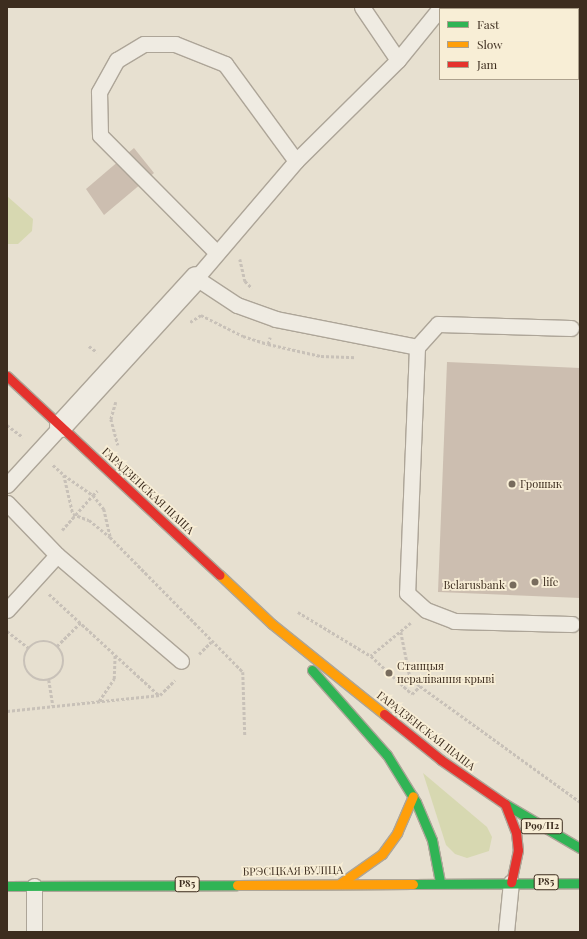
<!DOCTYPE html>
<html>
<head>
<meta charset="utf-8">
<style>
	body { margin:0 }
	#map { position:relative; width:587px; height:939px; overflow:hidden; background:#e7e0d0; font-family:"Playfair Display",serif }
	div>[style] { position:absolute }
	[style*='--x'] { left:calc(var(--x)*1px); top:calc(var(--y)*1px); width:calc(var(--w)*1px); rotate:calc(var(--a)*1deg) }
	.green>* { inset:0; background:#d7d8b1 }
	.building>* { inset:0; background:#ccbeb0 }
	.path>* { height:2.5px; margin-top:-1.25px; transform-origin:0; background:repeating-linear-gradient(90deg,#c8c1b8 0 3px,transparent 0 5px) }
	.path>.ring { margin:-1.25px; padding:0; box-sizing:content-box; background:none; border:2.5px solid #c8c1b8; border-radius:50% }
	.roads { filter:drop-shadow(1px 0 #ada598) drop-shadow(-1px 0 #ada598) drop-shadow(0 1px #ada598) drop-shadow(0 -1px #ada598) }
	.lane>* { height:15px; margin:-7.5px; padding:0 7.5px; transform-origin:7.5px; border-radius:7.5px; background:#efebe2 }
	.street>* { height:22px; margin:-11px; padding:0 11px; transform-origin:11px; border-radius:11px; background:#efebe2 }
	.fast>* { height:9px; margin:-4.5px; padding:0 4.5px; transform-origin:4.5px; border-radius:4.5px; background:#30b455 }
	.slow>* { height:9px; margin:-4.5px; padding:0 4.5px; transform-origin:4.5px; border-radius:4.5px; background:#ff9f0a }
	.jam>* { height:9px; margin:-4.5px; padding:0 4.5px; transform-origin:4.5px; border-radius:4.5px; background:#e5322d }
	.dots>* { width:11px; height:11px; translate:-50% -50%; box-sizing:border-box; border:2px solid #f8eed6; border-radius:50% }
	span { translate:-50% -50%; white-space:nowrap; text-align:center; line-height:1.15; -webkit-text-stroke:3.5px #f8eed6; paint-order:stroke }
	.shield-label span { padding:1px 3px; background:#f8eed6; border:1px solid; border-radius:3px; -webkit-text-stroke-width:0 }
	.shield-label { font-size:10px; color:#3d2d1f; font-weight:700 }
	.poi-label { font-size:11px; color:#3d2d1f }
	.left { translate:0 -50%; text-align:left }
	.right { translate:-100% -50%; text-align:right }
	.street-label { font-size:11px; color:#3d2d1f }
	.frame { position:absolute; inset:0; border:8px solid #3d2d1f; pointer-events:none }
	.legend { position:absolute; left:439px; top:8px; width:140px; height:72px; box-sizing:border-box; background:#f8eed6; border:1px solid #ada18d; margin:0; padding:5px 7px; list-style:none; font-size:12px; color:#3d2d1f }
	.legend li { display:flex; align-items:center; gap:8px; height:20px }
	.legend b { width:20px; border:1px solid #ada18d }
</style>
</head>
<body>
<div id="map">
	<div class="green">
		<div style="clip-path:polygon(7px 196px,33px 219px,32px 231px,18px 244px,7px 244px)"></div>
		<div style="clip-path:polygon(423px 773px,487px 827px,492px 837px,489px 851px,467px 858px,455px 854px,446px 845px)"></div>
	</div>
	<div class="building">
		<div style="clip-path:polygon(134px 148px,154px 173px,104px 215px,86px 189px)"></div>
		<div style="clip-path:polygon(447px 362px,580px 368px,580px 598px,438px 592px)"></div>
	</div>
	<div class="path">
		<div style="--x:240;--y:259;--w:23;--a:77"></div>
		<div style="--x:245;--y:281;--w:10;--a:45"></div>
		<div style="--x:190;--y:322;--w:13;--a:-32"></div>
		<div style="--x:201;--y:315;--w:47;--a:26.6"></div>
		<div style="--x:243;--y:336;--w:26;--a:18"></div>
		<div style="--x:268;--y:344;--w:7;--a:-74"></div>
		<div style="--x:268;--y:344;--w:54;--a:12.8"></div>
		<div style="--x:321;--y:356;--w:35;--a:2"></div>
		<div style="--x:89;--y:346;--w:10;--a:37"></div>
		<div style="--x:116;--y:402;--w:18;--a:106"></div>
		<div style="--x:111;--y:419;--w:27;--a:75"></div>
		<div style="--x:7;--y:425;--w:20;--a:37"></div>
		<div style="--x:53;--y:465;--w:15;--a:42"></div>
		<div style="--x:64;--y:475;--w:40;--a:77"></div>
		<div style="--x:64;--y:475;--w:35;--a:35"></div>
		<div style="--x:93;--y:495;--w:6;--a:-45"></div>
		<div style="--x:73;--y:514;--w:17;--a:21"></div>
		<div style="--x:89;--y:520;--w:27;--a:39"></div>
		<div style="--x:110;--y:537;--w:190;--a:45.4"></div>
		<div style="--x:243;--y:672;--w:64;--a:88.2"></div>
		<div style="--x:62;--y:530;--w:47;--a:-48.5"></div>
		<div style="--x:93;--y:495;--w:18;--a:52"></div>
		<div style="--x:104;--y:509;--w:28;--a:77"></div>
		<div style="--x:49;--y:594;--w:149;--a:42.6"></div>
		<div style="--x:298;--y:612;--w:85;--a:31.1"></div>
		<div style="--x:411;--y:623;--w:52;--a:140.5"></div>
		<div style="--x:371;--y:656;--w:56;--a:42.8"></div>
		<div style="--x:412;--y:694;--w:11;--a:-45"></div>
		<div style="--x:420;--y:686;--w:198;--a:35.9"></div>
		<div style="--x:7;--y:631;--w:28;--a:38"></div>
		<div style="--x:401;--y:632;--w:46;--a:78.7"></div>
		<div style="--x:410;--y:677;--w:13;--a:42"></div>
		<div class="ring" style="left:24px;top:641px;width:37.5px;height:37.5px"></div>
		<div style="--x:57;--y:646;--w:33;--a:-45"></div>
		<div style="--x:199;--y:654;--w:17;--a:-45"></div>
		<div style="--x:49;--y:680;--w:26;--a:81"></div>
		<div style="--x:99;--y:701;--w:27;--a:-56"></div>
		<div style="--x:114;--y:679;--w:24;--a:-88"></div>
		<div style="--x:7;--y:711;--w:154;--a:-6"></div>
		<div style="--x:160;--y:695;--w:21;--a:-45"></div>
	</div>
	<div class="roads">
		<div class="lane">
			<div style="--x:362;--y:7;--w:64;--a:55.8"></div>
			<div style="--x:441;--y:7;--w:68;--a:129.1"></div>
			<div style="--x:398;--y:60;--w:144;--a:135.3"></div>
			<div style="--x:296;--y:161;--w:154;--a:130.5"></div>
			<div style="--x:196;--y:278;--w:49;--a:33.4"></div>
			<div style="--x:237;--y:305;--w:41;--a:19.7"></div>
			<div style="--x:276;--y:319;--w:144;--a:11.2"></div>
			<div style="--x:417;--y:347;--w:246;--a:92.3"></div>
			<div style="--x:407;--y:593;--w:25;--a:42"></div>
			<div style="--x:426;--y:610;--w:30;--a:21"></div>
			<div style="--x:454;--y:621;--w:118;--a:1.5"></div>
			<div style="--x:217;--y:253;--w:166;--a:-134.8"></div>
			<div style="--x:100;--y:135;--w:43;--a:-91.3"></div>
			<div style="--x:99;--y:92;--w:37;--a:-61"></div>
			<div style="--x:117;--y:60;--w:31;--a:-31"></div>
			<div style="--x:144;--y:44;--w:31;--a:0"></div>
			<div style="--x:175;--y:44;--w:54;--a:21.8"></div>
			<div style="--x:225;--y:64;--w:120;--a:53.8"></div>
			<div style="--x:417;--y:347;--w:31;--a:-48"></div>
			<div style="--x:438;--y:324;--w:133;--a:1.7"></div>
			<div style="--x:7;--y:485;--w:80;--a:-47.5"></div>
			<div style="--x:7;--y:503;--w:72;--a:46.1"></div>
			<div style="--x:57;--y:555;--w:163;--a:40.5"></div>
			<div style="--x:7;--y:610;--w:74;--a:-47.7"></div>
			<div style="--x:34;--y:886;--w:46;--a:90"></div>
			<div style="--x:506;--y:932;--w:50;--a:-84.3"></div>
		</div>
		<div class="street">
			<div style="--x:61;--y:426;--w:200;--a:-47.6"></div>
		</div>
		<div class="fast">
			<div style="--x:312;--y:670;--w:113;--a:48.6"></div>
			<div style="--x:387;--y:755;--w:55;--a:58.3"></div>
			<div style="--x:416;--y:802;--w:41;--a:67.2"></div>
			<div style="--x:432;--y:840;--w:43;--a:79.2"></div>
			<div style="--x:505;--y:804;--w:87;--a:30.4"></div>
			<div style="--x:413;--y:884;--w:167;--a:-0.3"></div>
			<div style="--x:7;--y:886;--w:230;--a:-0.2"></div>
		</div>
		<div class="slow">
			<div style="--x:220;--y:575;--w:71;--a:43.3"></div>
			<div style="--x:272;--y:624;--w:144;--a:38.8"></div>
			<div style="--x:341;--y:883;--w:50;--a:-35.3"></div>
			<div style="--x:382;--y:854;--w:26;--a:-54"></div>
			<div style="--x:397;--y:833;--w:40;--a:-66.6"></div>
			<div style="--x:237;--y:885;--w:176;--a:-0.3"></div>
		</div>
		<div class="jam">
			<div style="--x:7;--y:376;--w:291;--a:43.1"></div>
			<div style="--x:384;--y:714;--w:73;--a:38.9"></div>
			<div style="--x:441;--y:760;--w:78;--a:34.5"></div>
			<div style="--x:505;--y:804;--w:30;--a:69"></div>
			<div style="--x:516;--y:832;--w:18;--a:84"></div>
			<div style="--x:518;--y:850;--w:33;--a:102"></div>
		</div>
	</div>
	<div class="dots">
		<div style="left:512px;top:484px;background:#786c5d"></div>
		<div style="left:535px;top:582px;background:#786c5d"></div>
		<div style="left:513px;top:585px;background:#786c5d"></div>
		<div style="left:389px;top:673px;background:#786c5d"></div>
	</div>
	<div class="shield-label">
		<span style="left:542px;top:826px">Р99/П2</span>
		<span style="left:546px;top:882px">Р85</span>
		<span style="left:187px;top:884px">Р85</span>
	</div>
	<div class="poi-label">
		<span class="left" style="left:520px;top:484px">Грошык</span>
		<span class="left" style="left:543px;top:582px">life</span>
		<span class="right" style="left:505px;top:585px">Belarusbank</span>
		<span class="left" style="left:397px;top:673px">Станцыя<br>пералівання крыві</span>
	</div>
	<div class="street-label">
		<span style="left:148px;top:491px;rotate:43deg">ГАРАДЗЕНСКАЯ ШАША</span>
		<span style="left:426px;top:731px;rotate:38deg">ГАРАДЗЕНСКАЯ ШАША</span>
		<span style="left:293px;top:871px;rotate:-1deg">БРЭСЦКАЯ ВУЛІЦА</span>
	</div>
	<div class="frame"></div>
	<ul class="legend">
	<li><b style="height:5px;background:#30b455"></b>Fast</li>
	<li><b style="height:5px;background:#ff9f0a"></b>Slow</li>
	<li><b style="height:5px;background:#e5322d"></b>Jam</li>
	</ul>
</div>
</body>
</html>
